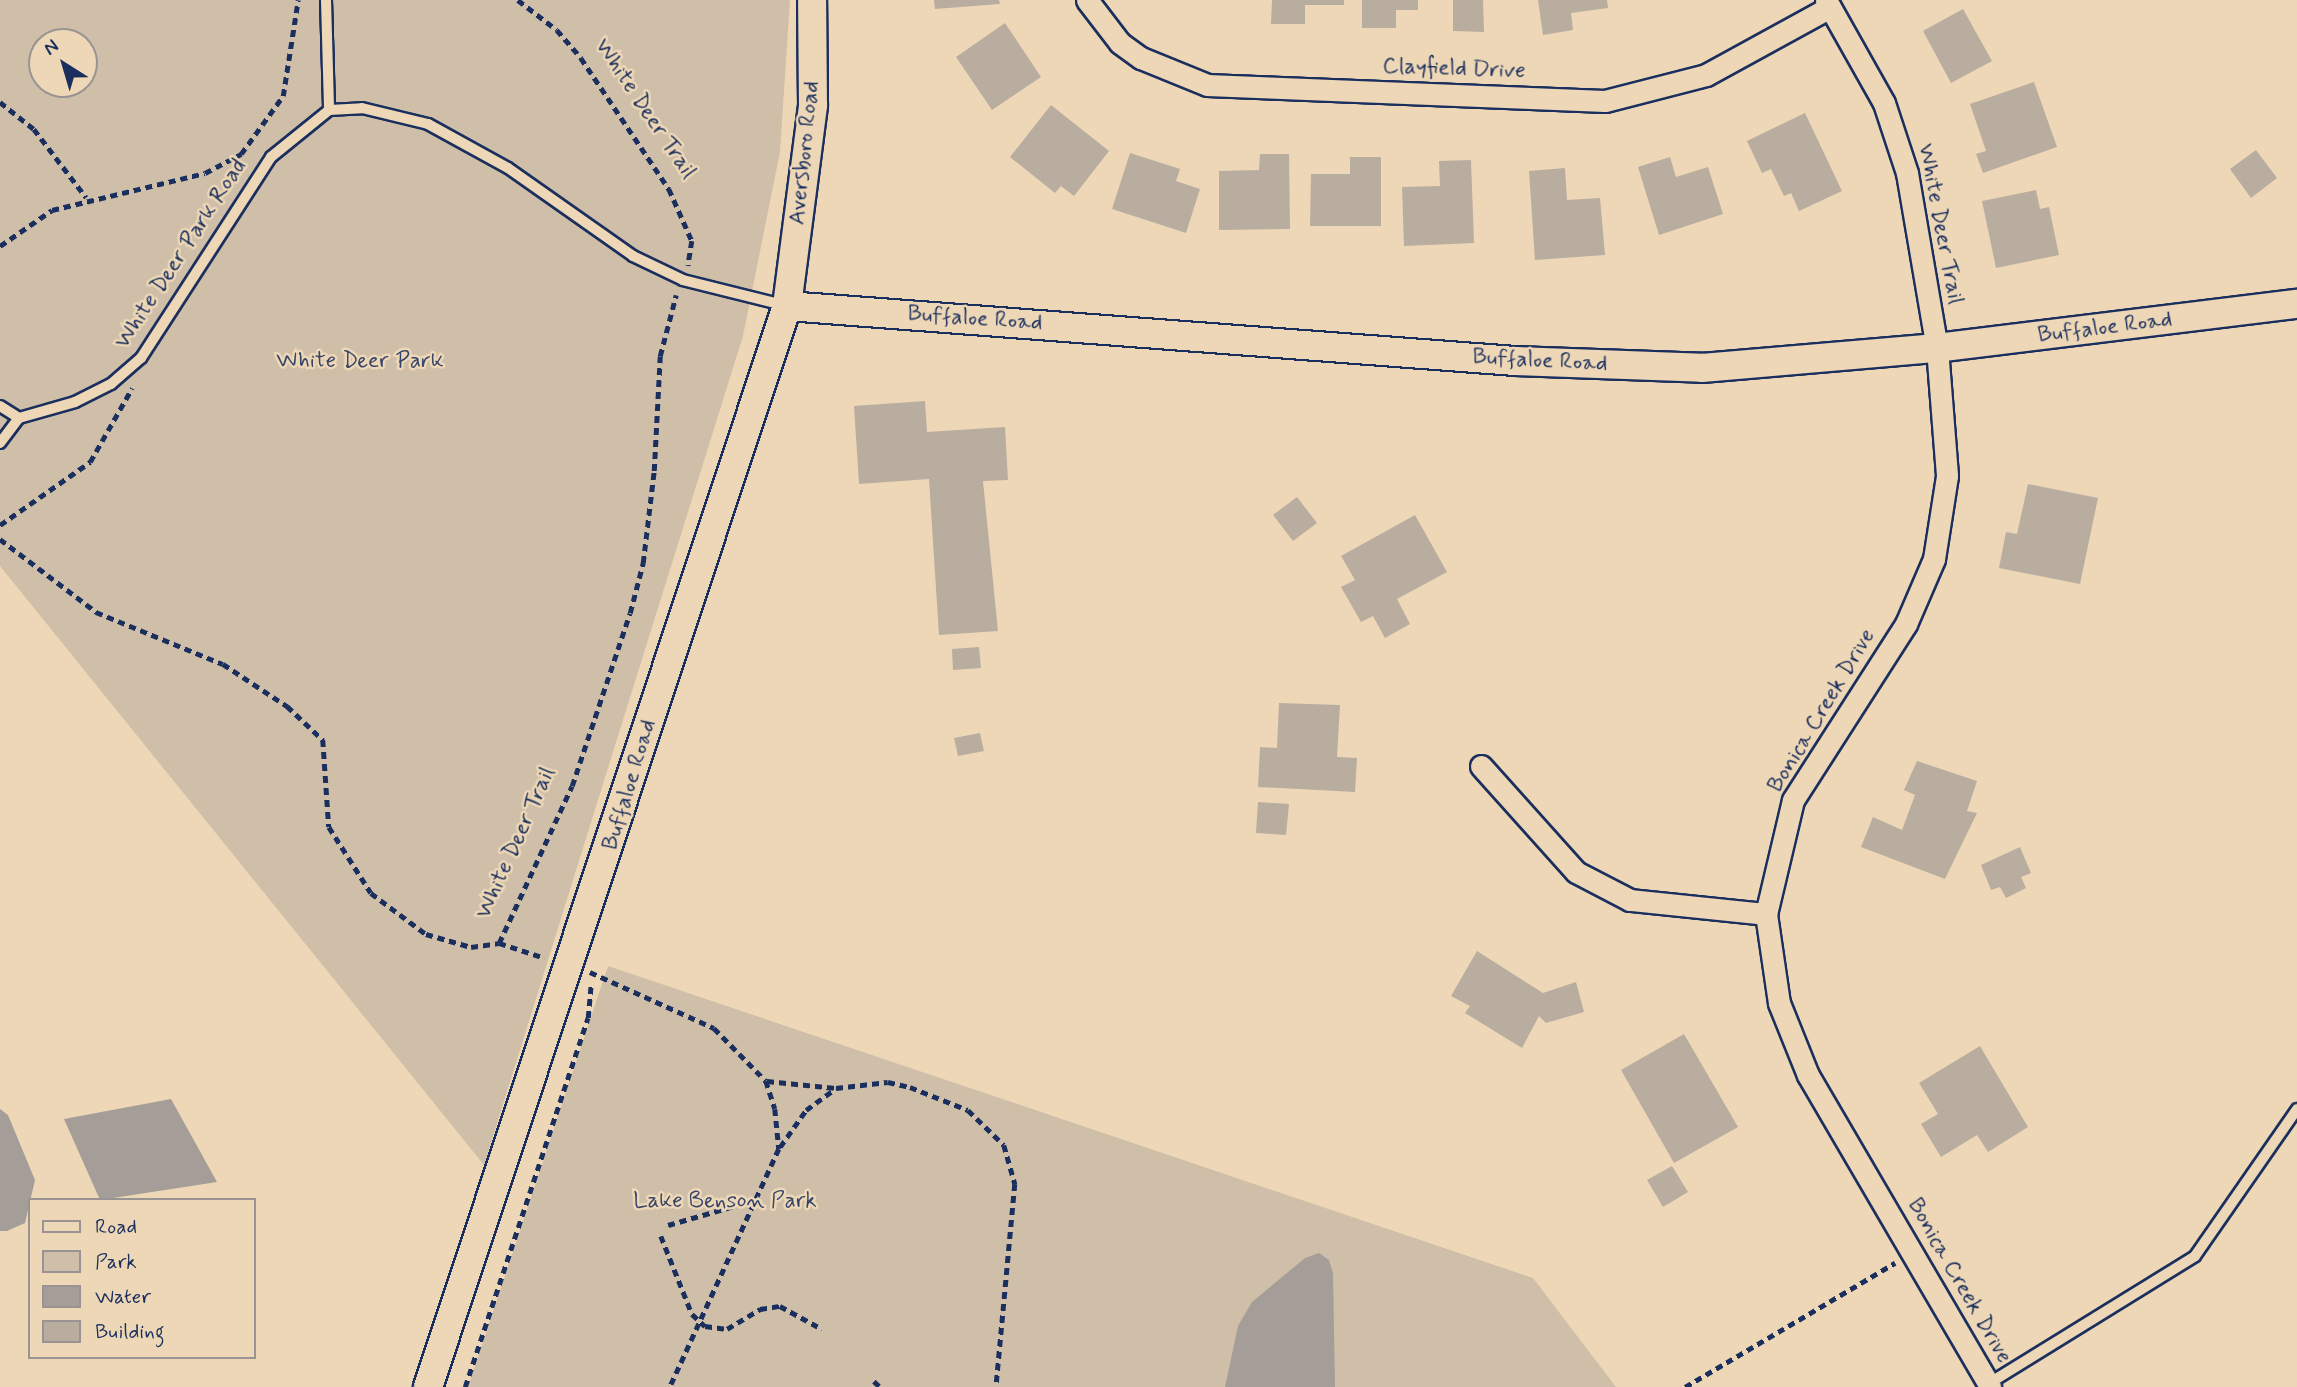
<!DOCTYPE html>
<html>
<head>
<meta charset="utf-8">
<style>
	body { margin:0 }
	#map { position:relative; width:2297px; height:1387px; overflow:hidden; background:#edd7b6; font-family:Mynerve,sans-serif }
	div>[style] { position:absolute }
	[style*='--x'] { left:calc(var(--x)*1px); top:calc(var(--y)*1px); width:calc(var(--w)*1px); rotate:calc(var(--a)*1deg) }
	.green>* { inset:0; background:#cfbfa9 }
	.water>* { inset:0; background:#a59e98 }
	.building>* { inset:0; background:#b9ada0 }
	.path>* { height:4.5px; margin-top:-2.25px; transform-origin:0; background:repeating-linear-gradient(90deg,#1b2f5e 0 7px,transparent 0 12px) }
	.roads { filter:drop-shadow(2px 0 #1b2f5e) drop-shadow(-2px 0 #1b2f5e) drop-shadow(0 2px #1b2f5e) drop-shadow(0 -2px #1b2f5e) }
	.service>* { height:10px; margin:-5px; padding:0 5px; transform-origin:5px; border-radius:5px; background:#edd7b6 }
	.minor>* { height:21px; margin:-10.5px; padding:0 10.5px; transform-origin:10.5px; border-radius:10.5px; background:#edd7b6 }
	.tertiary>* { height:28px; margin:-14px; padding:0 14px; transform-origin:14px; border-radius:14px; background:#edd7b6 }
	span { translate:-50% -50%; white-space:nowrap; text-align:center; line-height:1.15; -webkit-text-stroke:5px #edd7b6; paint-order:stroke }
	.street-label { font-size:23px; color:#1b2f5e }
	.park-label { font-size:23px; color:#364569 }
	.legend { position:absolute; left:28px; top:1198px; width:228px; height:161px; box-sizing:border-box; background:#edd7b6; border:2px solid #999493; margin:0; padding:9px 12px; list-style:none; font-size:21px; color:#1b2f5e }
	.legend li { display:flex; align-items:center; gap:14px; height:35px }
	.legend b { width:35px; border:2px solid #999493 }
	.north { position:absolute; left:28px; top:28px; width:70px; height:70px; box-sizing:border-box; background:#edd7b6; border:2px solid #999493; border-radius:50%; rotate:323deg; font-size:19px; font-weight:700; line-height:28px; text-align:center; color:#1b2f5e }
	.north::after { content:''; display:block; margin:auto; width:24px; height:32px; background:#1b2f5e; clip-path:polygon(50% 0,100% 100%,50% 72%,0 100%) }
</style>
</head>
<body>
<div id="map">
	<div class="green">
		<div style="clip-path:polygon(evenodd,0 0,790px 0,780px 152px,743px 336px,484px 1165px,0 566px,0 0,42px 42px,84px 42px,84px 84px,42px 84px,42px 42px)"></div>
		<div style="clip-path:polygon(608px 966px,1533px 1278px,1616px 1387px,468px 1387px)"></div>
	</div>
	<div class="water">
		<div style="clip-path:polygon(171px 1099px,217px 1182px,100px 1200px,64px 1119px)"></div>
		<div style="clip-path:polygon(0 1109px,8px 1115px,35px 1180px,25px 1223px,7px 1231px,0 1231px)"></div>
		<div style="clip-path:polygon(1319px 1253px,1329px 1260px,1333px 1273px,1335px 1387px,1225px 1387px,1238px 1326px,1252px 1302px,1305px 1258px)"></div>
	</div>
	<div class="building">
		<div style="clip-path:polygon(934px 0,999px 0,1000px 4px,935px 9px)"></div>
		<div style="clip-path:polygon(1272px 0,1344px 0,1344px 5px,1305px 5px,1305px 24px,1271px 24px)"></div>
		<div style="clip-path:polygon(1362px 0,1418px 0,1418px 10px,1396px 10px,1396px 28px,1362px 28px)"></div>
		<div style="clip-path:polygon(1453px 0,1483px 0,1484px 32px,1453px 31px)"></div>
		<div style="clip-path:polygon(1538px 0,1607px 0,1608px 8px,1571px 13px,1573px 30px,1543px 35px)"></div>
		<div style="clip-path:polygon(1963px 9px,1992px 61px,1951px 83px,1923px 31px)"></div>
		<div style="clip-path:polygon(1005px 23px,1041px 77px,992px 110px,956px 57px)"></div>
		<div style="clip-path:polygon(2034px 82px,2057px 147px,1983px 173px,1976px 154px,1986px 151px,1970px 104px)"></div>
		<div style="clip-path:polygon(1051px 105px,1109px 151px,1074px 196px,1061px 186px,1055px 193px,1010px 157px)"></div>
		<div style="clip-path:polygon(1805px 113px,1842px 191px,1799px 211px,1791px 193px,1784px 196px,1771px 169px,1762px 173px,1747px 141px)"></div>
		<div style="clip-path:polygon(2256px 150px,2277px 178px,2251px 198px,2230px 169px)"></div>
		<div style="clip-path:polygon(1130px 153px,1180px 169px,1176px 181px,1200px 189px,1186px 233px,1112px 209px)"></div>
		<div style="clip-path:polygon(1260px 154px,1289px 154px,1290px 229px,1219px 230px,1219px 171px,1259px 170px)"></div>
		<div style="clip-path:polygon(1350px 157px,1381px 157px,1381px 226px,1310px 226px,1311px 174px,1350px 174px)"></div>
		<div style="clip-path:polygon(1670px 157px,1676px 177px,1708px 167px,1723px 214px,1659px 235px,1638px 167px)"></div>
		<div style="clip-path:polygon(1471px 160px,1474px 243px,1404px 246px,1402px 187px,1440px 186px,1439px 161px)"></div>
		<div style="clip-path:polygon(1565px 168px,1567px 200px,1600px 198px,1605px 255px,1535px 260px,1529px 171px)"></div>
		<div style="clip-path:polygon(2036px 190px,2040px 209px,2049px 207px,2059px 255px,1996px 268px,1982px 201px)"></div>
		<div style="clip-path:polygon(925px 401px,927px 432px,1005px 427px,1008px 480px,983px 481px,998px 631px,939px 635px,929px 479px,859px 484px,854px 406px)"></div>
		<div style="clip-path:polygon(2028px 484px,2098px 498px,2080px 584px,1999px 568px,2006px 532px,2017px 534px)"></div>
		<div style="clip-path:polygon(1297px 497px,1317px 523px,1293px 541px,1273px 515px)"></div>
		<div style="clip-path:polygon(1415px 515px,1447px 572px,1397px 599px,1410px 624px,1385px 638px,1373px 616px,1361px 622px,1341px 587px,1355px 580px,1341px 556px)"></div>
		<div style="clip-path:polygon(979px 647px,981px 668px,953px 670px,952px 649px)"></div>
		<div style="clip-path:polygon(1279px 703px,1340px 705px,1337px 757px,1357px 758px,1355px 792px,1258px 787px,1260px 747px,1277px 748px)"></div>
		<div style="clip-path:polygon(980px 733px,984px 751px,958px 756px,954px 738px)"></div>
		<div style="clip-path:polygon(1917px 761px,1977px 781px,1967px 811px,1977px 813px,1945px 879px,1861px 847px,1873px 817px,1902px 830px,1915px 795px,1904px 790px)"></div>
		<div style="clip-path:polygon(1258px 802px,1289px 804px,1286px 835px,1256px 833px)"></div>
		<div style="clip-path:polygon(2020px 847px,2031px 873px,2021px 877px,2026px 888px,2006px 898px,2000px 887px,1991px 890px,1981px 865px)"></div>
		<div style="clip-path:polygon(1477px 951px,1543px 993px,1576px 982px,1584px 1012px,1546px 1023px,1539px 1016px,1522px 1048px,1465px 1013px,1470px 1006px,1451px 996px)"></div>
		<div style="clip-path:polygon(1684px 1034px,1738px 1127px,1674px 1163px,1621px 1070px)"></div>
		<div style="clip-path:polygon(1980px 1046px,2028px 1127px,1988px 1152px,1977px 1135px,1941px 1157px,1921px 1124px,1938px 1114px,1919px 1083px)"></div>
		<div style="clip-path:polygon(1672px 1166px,1688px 1192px,1663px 1207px,1647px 1180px)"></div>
	</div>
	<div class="path">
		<div style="--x:518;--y:0;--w:49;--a:37.6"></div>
		<div style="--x:557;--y:30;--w:37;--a:49"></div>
		<div style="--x:581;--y:58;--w:158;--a:56.1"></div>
		<div style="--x:669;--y:189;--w:57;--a:66.1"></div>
		<div style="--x:692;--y:241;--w:25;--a:99"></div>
		<div style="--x:0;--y:102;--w:43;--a:38.5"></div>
		<div style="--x:34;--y:129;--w:86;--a:52.6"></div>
		<div style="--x:0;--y:246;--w:63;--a:-34.7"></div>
		<div style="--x:52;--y:210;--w:157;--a:-13.6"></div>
		<div style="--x:205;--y:173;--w:41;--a:-27.8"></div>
		<div style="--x:241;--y:154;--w:72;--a:-54.1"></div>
		<div style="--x:283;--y:96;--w:97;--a:-81.1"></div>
		<div style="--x:0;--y:525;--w:110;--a:-35"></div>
		<div style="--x:90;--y:462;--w:85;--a:-60.4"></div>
		<div style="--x:0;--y:539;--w:121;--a:37.2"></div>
		<div style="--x:96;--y:612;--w:137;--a:22.3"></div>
		<div style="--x:223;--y:664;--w:77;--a:33.3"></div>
		<div style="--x:287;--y:706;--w:50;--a:43.4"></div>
		<div style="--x:323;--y:740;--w:87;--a:86.1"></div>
		<div style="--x:329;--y:827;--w:78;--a:57.5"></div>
		<div style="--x:371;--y:893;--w:69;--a:36.7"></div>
		<div style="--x:426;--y:934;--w:47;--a:16.1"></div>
		<div style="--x:471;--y:947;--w:28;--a:-8"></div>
		<div style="--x:499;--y:943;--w:173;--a:-65.1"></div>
		<div style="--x:572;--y:786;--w:182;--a:-71.5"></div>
		<div style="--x:630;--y:613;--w:52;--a:-75.4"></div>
		<div style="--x:643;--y:563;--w:93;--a:-83.2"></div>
		<div style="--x:654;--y:471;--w:115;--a:-87"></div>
		<div style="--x:660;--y:356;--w:63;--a:-75.3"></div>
		<div style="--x:499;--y:943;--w:48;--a:18.1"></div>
		<div style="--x:590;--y:972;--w:136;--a:24.3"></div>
		<div style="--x:714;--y:1028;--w:74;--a:45.5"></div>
		<div style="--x:766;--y:1081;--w:29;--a:72"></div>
		<div style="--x:775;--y:1109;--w:40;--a:84.3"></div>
		<div style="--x:779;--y:1149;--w:262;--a:114.6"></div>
		<div style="--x:767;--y:1081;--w:69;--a:5.8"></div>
		<div style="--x:836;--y:1088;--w:52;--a:-6.6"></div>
		<div style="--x:888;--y:1082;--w:23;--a:13"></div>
		<div style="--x:910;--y:1087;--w:62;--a:21.6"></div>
		<div style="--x:968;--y:1110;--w:50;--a:44.2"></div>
		<div style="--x:1004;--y:1145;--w:41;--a:74.2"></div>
		<div style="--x:1015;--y:1184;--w:204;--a:95.3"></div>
		<div style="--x:780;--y:1147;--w:45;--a:-54.9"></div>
		<div style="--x:806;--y:1110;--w:36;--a:-36"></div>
		<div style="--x:668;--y:1225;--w:91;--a:-16"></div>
		<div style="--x:661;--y:1236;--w:84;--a:68.3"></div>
		<div style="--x:692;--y:1314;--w:18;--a:43"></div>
		<div style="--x:705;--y:1326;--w:22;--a:8"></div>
		<div style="--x:727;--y:1329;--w:39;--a:-31"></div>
		<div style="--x:760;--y:1309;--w:20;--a:-9"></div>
		<div style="--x:780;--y:1306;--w:48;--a:28.7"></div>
		<div style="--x:874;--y:1381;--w:8;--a:45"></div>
		<div style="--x:465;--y:1387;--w:389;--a:-71.6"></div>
		<div style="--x:588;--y:1018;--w:33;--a:-85"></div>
		<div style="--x:1685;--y:1387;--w:244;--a:-30.6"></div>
	</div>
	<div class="roads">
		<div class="service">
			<div style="--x:326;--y:0;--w:110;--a:88.4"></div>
			<div style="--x:0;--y:406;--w:22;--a:32"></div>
			<div style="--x:0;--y:443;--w:31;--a:-53"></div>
			<div style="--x:19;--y:418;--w:58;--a:-15.9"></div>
			<div style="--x:75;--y:402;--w:40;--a:-26.6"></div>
			<div style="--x:111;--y:384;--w:40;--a:-41"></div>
			<div style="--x:141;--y:358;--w:239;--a:-57.1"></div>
			<div style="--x:271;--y:157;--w:75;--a:-39"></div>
			<div style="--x:329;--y:110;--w:33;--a:-3"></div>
			<div style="--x:362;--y:108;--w:68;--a:13.6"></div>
			<div style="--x:428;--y:124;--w:91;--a:28.8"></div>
			<div style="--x:508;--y:168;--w:153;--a:35.1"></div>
			<div style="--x:633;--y:256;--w:55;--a:25.6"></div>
			<div style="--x:683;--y:280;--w:107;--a:14"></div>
			<div style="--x:1988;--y:1384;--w:243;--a:-31.7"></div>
			<div style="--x:2195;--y:1256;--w:179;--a:-55.2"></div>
		</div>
		<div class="minor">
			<div style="--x:1087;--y:0;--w:54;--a:52.5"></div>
			<div style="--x:1120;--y:43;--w:26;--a:36"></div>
			<div style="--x:1141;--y:58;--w:71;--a:22.2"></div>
			<div style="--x:1207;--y:85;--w:398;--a:2.3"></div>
			<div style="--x:1605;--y:101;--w:104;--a:-14.4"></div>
			<div style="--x:1706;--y:75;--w:141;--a:-28.7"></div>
			<div style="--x:1826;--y:0;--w:118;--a:60.6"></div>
			<div style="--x:1884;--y:103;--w:74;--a:71.8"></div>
			<div style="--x:1907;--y:173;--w:178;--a:80.3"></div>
			<div style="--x:1937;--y:348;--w:128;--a:85.5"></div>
			<div style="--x:1947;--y:476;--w:84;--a:98.9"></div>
			<div style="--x:1934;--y:559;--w:71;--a:113.3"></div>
			<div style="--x:1906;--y:624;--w:209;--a:122.7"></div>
			<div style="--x:1793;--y:800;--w:117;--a:103.3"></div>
			<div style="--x:1766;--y:914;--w:90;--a:81.7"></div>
			<div style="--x:1779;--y:1003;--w:78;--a:68.1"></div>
			<div style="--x:1808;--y:1075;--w:361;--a:59.7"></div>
			<div style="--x:1481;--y:766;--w:142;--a:48.1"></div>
			<div style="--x:1576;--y:872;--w:61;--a:27.4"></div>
			<div style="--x:1630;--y:900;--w:137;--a:5.9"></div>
		</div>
		<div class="tertiary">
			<div style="--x:787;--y:306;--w:730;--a:4.32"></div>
			<div style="--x:1515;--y:361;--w:187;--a:2.1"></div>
			<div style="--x:1702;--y:368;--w:236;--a:-4.9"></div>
			<div style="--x:1937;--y:348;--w:363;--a:-7"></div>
			<div style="--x:428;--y:1387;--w:1139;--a:-71.63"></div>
			<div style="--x:787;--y:306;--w:203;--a:-82.6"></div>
			<div style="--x:813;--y:105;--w:105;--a:-90.5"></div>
		</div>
	</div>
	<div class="street-label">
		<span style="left:1454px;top:69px;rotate:2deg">Clayfield Drive</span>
		<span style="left:645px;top:109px;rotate:56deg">White Deer Trail</span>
		<span style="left:805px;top:153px;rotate:-84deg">Aversboro Road</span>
		<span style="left:1940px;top:224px;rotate:79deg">White Deer Trail</span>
		<span style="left:181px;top:254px;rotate:-57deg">White Deer Park Road</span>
		<span style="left:975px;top:319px;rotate:4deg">Buffaloe Road</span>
		<span style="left:2105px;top:328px;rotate:-7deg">Buffaloe Road</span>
		<span style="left:1540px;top:361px;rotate:3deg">Buffaloe Road</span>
		<span style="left:1822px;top:711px;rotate:-59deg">Bonica Creek Drive</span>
		<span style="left:630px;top:785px;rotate:-73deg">Buffaloe Road</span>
		<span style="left:516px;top:843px;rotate:-66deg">White Deer Trail</span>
		<span style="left:1959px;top:1281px;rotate:60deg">Bonica Creek Drive</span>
	</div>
	<div class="park-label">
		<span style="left:360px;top:361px">White Deer Park</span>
		<span style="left:725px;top:1201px">Lake Benson Park</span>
	</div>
	<ul class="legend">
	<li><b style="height:9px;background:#edd7b6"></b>Road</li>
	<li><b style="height:19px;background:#cfbfa9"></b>Park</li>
	<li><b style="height:19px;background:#a59e98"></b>Water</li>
	<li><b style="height:19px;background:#b9ada0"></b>Building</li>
	</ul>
	<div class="north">N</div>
</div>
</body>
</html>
